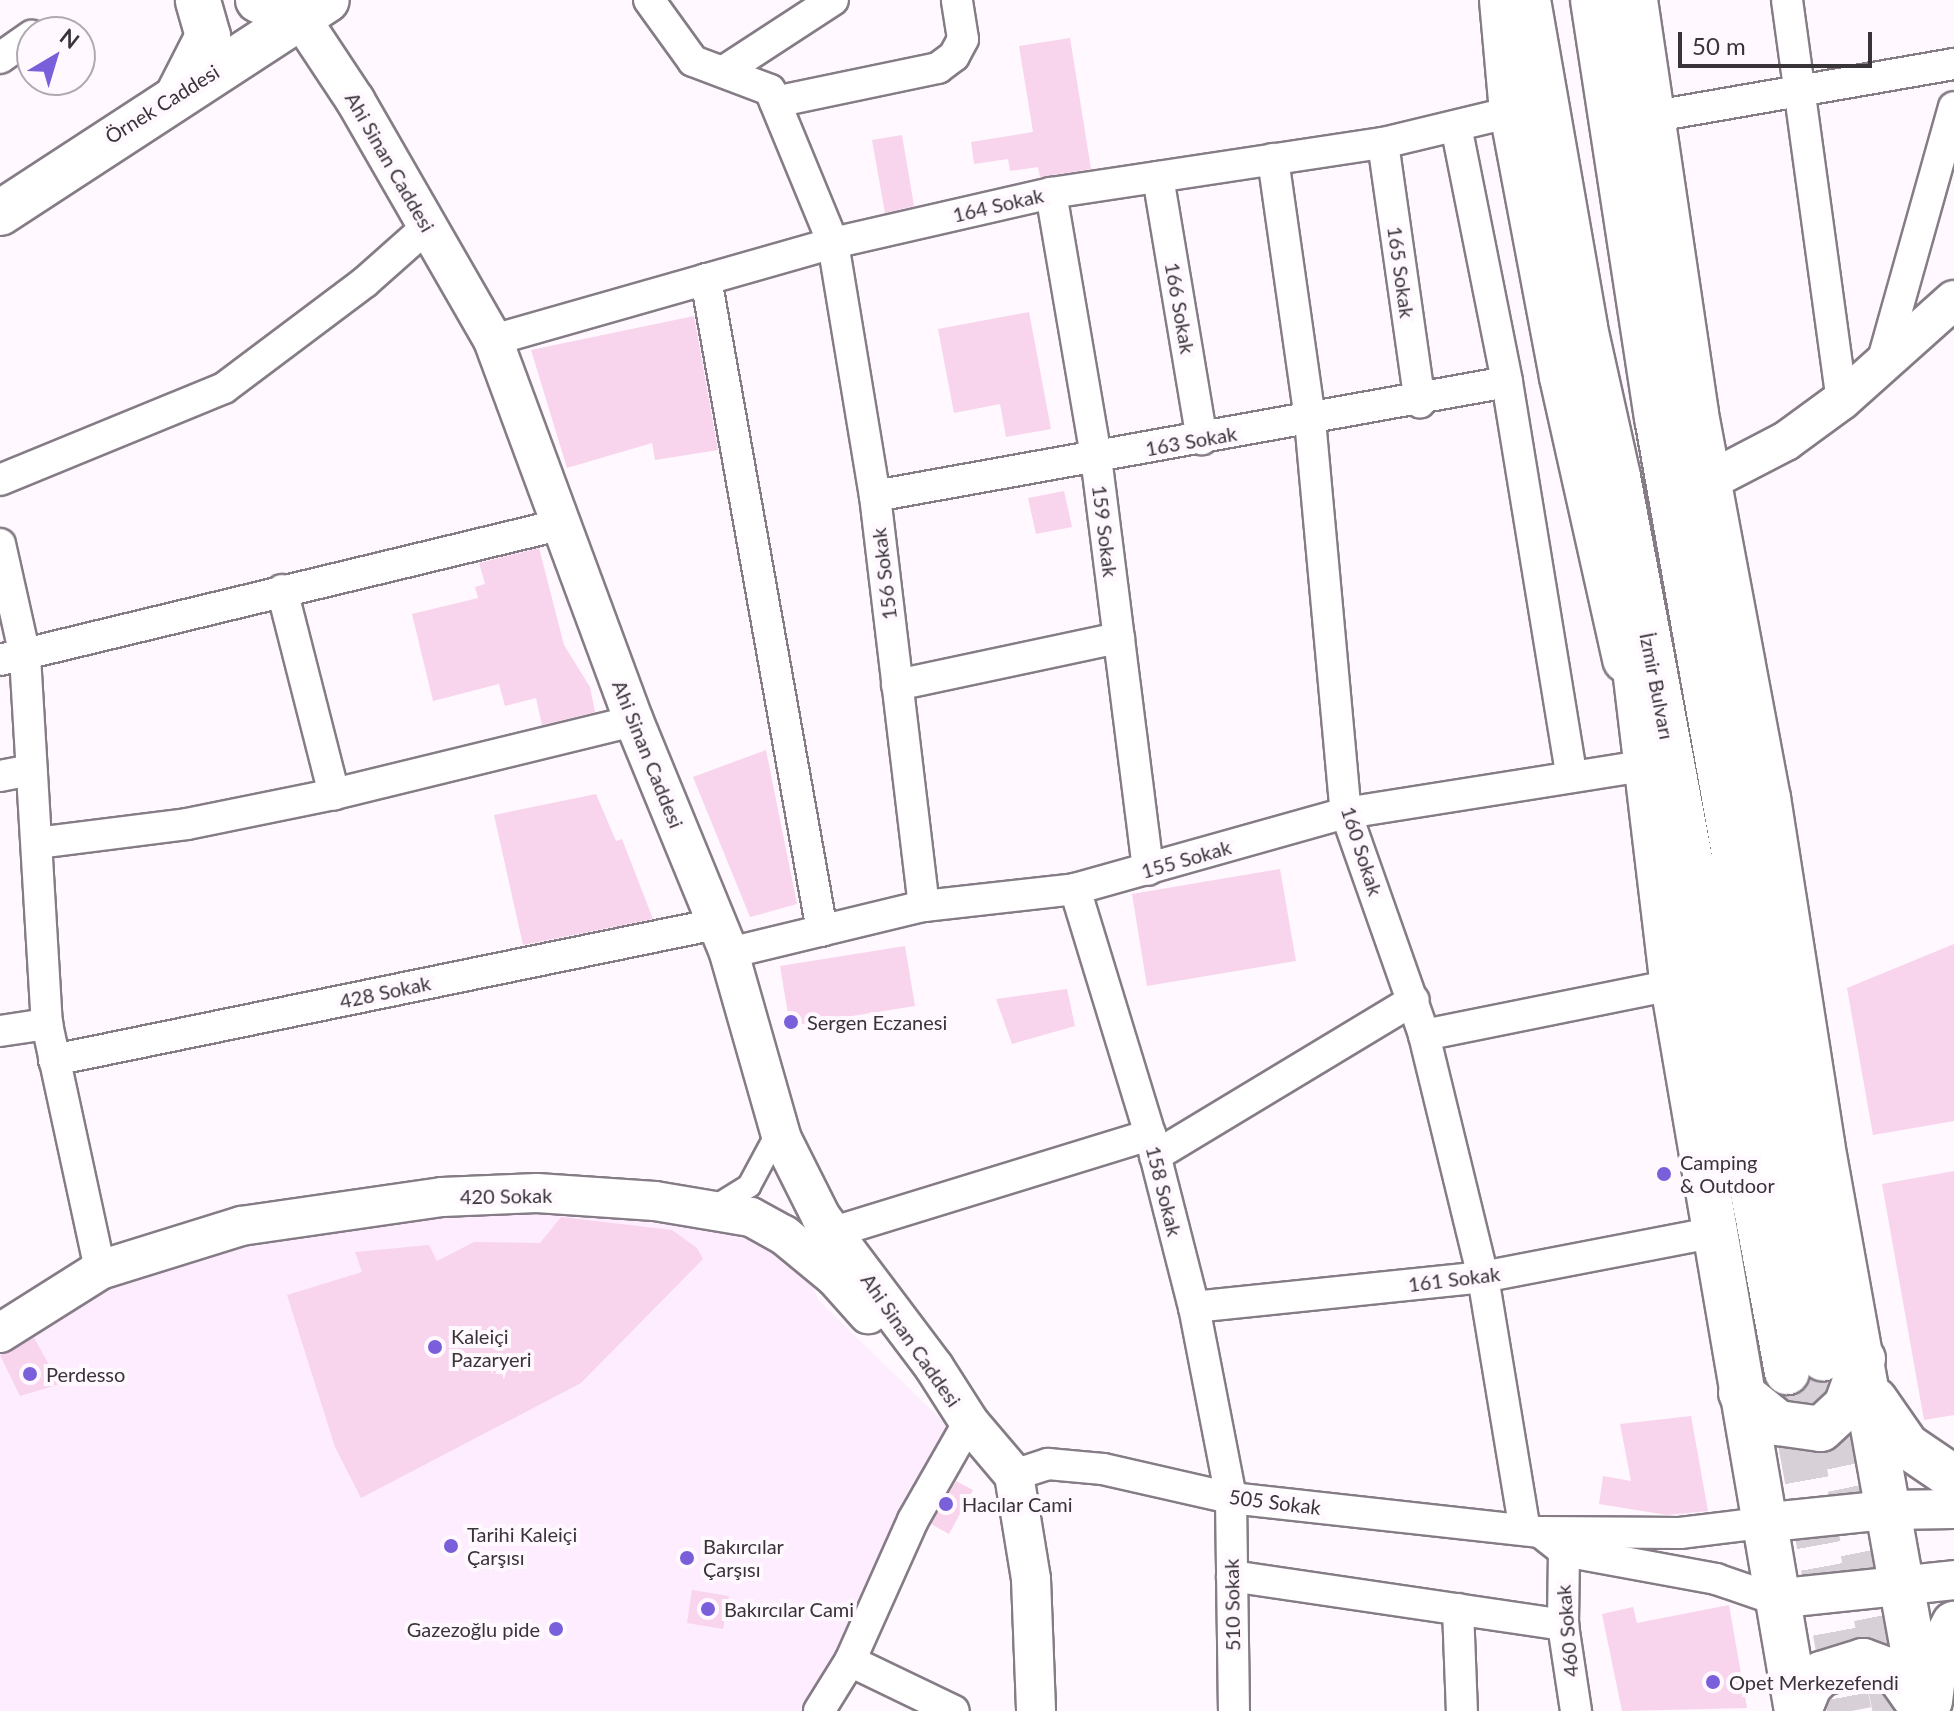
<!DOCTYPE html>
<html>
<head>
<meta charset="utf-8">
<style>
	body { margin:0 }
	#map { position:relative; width:1954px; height:1711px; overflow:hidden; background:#fff8ff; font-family:Lato,sans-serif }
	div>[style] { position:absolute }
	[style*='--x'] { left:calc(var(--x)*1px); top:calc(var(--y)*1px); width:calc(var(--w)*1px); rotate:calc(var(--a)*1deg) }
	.built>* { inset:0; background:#fdedfe }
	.building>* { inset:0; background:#f8d4ed }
	.primary-tunnel>* { height:44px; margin-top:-22px; transform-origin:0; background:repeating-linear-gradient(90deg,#d7d1d7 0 44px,transparent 0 66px) }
	.roads { filter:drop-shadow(2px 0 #857c86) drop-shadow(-2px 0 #857c86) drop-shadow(0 2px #857c86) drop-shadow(0 -2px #857c86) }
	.pedestrian>* { height:22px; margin:-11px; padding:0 11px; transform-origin:11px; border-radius:11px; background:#fff }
	.minor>* { height:30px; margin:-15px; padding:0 15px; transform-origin:15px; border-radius:15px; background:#fff }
	.tertiary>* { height:38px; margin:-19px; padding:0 19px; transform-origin:19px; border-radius:19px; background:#fff }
	.secondary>* { height:44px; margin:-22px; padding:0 22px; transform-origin:22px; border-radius:22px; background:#fff }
	.primary>* { height:44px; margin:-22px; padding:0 22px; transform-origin:22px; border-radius:22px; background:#fff }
	.dots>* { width:22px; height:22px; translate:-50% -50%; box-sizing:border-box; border:4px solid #fff8ff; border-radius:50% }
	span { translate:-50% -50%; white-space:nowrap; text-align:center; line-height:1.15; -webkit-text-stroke:8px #fff8ff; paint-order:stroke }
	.street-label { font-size:20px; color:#383438 }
	.poi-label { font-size:20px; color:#383438 }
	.left { translate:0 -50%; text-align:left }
	.right { translate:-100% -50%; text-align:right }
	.north { position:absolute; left:16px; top:16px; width:80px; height:80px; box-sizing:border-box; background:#fff8ff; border:2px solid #afaaaf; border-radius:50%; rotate:38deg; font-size:22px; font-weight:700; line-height:32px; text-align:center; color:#383438 }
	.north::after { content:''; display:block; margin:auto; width:28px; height:36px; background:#7a5fda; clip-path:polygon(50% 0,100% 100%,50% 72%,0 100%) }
	.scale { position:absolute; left:1678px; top:32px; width:194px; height:36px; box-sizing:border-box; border:4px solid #383438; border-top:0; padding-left:10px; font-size:24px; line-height:28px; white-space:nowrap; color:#383438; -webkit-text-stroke:6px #fff8ff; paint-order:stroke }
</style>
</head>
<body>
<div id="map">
	<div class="built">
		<div style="clip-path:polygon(442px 1197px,751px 1217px,804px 1263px,818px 1300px,953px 1431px,812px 1711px,0 1711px,0 1333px,100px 1270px)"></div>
	</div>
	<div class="building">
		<div style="clip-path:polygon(1070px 38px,1091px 169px,1040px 177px,1038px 167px,1010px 171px,1008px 159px,974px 164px,971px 142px,1033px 132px,1019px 46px)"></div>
		<div style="clip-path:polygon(902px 135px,914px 206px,885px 213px,872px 140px)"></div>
		<div style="clip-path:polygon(1029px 312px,1051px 429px,1006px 437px,1000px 404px,954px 413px,938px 329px)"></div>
		<div style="clip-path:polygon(694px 316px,718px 450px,655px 460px,652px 443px,567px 468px,531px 350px)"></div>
		<div style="clip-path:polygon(1064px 491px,1072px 527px,1036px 534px,1028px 498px)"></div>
		<div style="clip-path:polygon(539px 548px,564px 645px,590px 687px,595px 712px,542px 725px,536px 698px,505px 706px,499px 684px,433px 701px,412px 614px,478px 598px,475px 587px,485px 584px,479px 563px)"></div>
		<div style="clip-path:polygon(766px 750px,797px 904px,750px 917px,693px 777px)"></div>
		<div style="clip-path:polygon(596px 794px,616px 841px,622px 839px,653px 919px,523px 945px,494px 815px)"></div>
		<div style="clip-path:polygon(1280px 869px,1296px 961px,1147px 986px,1132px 894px)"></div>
		<div style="clip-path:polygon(1954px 944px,1954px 1121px,1873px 1135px,1847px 988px)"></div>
		<div style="clip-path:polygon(905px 946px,915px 1006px,790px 1026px,780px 966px)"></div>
		<div style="clip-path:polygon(1067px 989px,1075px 1026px,1012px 1044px,996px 999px)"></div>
		<div style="clip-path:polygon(1954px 1171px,1954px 1415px,1924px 1420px,1882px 1184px)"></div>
		<div style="clip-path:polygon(561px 1217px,672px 1230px,697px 1248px,703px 1259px,581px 1383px,361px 1498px,335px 1447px,287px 1295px,362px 1272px,355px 1252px,429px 1245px,437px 1261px,474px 1242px,540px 1243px)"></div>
		<div style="clip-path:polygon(34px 1338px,60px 1384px,20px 1396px,0 1355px)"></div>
		<div style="clip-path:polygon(1691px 1416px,1708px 1511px,1667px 1515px,1599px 1504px,1603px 1476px,1631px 1481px,1620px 1424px)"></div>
		<div style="clip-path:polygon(956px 1481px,973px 1490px,949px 1534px,931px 1524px)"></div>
		<div style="clip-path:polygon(692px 1590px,729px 1596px,723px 1629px,687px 1623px)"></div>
		<div style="clip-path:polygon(1729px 1605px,1747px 1708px,1622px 1711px,1602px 1614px,1633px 1607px,1637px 1623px)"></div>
	</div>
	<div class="primary-tunnel">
		<div style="--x:1823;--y:1358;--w:360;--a:78.5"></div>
		<div style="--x:1787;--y:1372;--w:345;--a:79.6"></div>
	</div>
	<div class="roads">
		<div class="pedestrian">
			<div style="--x:710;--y:1210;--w:46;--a:-31.6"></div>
			<div style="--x:749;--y:1186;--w:64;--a:-61.8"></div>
		</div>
		<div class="minor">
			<div style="--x:649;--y:0;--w:75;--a:54.2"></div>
			<div style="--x:693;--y:61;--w:82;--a:20.6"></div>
			<div style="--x:770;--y:90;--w:165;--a:67.6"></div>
			<div style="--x:833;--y:243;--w:256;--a:80.6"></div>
			<div style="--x:875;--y:496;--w:413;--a:83.2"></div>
			<div style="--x:1787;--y:0;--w:404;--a:82.2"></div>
			<div style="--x:0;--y:58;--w:39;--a:-35"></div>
			<div style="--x:724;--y:71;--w:130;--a:-33.1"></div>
			<div style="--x:775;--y:102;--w:167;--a:-11.8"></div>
			<div style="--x:938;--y:68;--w:20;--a:-37"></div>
			<div style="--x:954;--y:56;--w:19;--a:-62"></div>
			<div style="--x:963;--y:39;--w:39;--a:-99"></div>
			<div style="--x:1650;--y:117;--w:309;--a:-9.9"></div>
			<div style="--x:1456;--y:126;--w:261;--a:78.7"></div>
			<div style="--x:1507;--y:382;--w:400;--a:80.7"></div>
			<div style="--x:1383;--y:143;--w:262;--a:81.9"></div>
			<div style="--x:1273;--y:159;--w:264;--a:81.9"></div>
			<div style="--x:1310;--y:420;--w:395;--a:84.8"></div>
			<div style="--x:1346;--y:813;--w:235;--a:70.6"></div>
			<div style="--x:1424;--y:1035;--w:249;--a:76.3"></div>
			<div style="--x:1483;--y:1277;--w:256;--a:80.6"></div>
			<div style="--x:1158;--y:177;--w:266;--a:80.5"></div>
			<div style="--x:1051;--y:193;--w:268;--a:80.3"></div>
			<div style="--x:1096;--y:457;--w:416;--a:82.8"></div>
			<div style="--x:706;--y:279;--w:662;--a:79.91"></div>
			<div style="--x:493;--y:340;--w:354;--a:-15.9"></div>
			<div style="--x:833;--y:243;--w:224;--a:-12.9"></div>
			<div style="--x:1051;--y:193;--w:336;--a:-8.6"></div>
			<div style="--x:1383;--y:143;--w:133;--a:-13.5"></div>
			<div style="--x:1880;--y:370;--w:273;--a:-74.3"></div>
			<div style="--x:0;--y:480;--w:242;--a:-22.3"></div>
			<div style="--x:224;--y:388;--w:176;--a:-36.9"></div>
			<div style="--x:365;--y:282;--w:84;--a:-41.6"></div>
			<div style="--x:875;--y:496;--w:642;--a:-10.23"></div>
			<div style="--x:0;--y:544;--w:115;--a:77.4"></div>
			<div style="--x:25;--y:656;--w:369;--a:86.6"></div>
			<div style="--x:47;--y:1024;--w:252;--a:77.8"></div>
			<div style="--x:282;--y:590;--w:211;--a:75.7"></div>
			<div style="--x:0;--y:660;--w:575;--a:-13.58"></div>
			<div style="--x:897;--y:685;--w:227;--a:-12"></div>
			<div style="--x:0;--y:776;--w:32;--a:-11"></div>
			<div style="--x:37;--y:843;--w:151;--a:-7.2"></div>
			<div style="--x:187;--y:824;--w:150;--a:-11.5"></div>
			<div style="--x:334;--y:794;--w:309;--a:-13.7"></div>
			<div style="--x:1075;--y:889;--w:257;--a:73"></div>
			<div style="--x:1150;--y:1135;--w:178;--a:75.7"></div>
			<div style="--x:1194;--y:1307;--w:195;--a:79"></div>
			<div style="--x:1231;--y:1498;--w:213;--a:89.2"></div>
			<div style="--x:729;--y:953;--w:201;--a:-13.6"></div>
			<div style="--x:924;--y:906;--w:152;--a:-6.4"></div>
			<div style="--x:1075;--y:889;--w:281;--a:-15.7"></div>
			<div style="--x:1346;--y:813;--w:302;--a:-9"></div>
			<div style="--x:0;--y:1031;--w:48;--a:-8.5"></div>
			<div style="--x:1424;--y:1035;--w:254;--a:-11.4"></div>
			<div style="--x:54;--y:1060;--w:676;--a:-11.61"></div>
			<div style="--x:1155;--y:1156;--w:302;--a:-31.1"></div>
			<div style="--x:834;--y:1232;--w:331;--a:-17.1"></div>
			<div style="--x:1194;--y:1307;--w:291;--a:-5.9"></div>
			<div style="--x:1483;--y:1277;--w:233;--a:-10.9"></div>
			<div style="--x:1014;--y:1475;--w:36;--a:-18"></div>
			<div style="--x:1048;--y:1464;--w:55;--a:5.2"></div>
			<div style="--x:1103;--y:1469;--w:131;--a:12.8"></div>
			<div style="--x:1231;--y:1498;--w:311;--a:6.3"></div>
			<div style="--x:1540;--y:1532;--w:140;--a:0.4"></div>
			<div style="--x:1680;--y:1533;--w:82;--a:-7"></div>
			<div style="--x:1540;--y:1532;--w:31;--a:38"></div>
			<div style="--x:1564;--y:1551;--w:155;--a:10.4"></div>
			<div style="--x:1716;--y:1579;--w:61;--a:19"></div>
			<div style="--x:1564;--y:1551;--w:74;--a:90.8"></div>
			<div style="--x:1563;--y:1625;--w:87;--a:81.4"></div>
			<div style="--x:1232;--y:1576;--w:335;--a:8.4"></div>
			<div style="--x:1458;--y:1609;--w:102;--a:87.8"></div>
			<div style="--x:850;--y:1661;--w:115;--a:25.7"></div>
			<div style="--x:819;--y:1711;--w:59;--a:-58.2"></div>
			<div style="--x:850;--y:1661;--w:154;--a:-65.9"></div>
			<div style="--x:913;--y:1520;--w:113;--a:-60.3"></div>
		</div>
		<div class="tertiary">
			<div style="--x:300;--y:17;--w:100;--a:56.5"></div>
			<div style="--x:355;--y:100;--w:277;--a:60.1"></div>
			<div style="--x:493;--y:340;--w:406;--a:69.7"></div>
			<div style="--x:634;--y:721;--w:251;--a:67.7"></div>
			<div style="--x:729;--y:953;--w:193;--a:74.1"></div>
			<div style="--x:782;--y:1139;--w:87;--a:63.4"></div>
			<div style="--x:821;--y:1217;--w:188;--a:53"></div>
			<div style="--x:934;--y:1367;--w:65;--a:57.5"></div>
			<div style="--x:969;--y:1422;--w:70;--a:49.7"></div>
			<div style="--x:1014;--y:1475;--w:105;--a:80.7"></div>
			<div style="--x:1031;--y:1579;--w:132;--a:87.8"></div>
			<div style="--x:1709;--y:481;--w:87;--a:-27.5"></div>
			<div style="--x:1786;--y:441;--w:69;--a:-36.2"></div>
			<div style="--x:1842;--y:400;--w:150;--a:-41.8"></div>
			<div style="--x:0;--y:1333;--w:118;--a:-32.2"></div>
			<div style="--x:100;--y:1270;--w:148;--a:-17.3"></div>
			<div style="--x:241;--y:1226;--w:203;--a:-8.2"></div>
			<div style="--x:442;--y:1197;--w:95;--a:-2.4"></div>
			<div style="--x:537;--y:1193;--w:118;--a:3.9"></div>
			<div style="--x:655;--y:1201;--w:97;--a:9.5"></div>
			<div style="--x:751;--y:1217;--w:38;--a:29"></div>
			<div style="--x:784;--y:1235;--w:66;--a:39.5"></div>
			<div style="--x:835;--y:1277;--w:50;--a:48.3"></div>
			<div style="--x:1761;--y:1523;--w:127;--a:-5.9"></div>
			<div style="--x:1887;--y:1510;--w:67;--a:-0.9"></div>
			<div style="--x:1774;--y:1599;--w:181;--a:-6"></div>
		</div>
		<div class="secondary">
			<div style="--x:1502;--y:0;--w:112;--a:84.9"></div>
			<div style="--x:1512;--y:112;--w:270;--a:79.3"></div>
			<div style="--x:1562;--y:377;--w:290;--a:77.4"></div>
			<div style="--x:1635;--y:0;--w:418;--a:81.6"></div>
			<div style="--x:1696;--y:414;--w:391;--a:79.4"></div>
			<div style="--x:1768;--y:798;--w:350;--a:81.1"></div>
			<div style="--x:1822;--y:1144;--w:576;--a:79.8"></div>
			<div style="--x:0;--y:213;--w:390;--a:-33.1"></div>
			<div style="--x:1630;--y:627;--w:361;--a:83.2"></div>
			<div style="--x:1673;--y:985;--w:737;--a:80.31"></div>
			<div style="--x:1741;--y:1393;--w:48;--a:39"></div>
			<div style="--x:1778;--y:1423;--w:43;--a:7.9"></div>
			<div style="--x:1821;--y:1429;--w:34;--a:-43"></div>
			<div style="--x:1846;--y:1406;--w:50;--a:-70.1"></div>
			<div style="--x:1875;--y:1400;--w:56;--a:55.2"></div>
			<div style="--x:1907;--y:1446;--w:57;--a:34.2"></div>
			<div style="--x:1930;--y:1701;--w:40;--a:-82.9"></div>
			<div style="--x:1935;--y:1661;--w:42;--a:-62.8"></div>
			<div style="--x:1799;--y:1711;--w:27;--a:-68"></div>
			<div style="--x:1809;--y:1686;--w:17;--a:-45"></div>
			<div style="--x:1821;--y:1674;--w:44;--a:-17.2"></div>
			<div style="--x:1863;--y:1661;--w:37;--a:20"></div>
			<div style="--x:1898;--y:1674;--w:42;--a:54.8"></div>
		</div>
		<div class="primary">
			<div style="--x:258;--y:0;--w:45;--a:22"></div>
			<div style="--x:1528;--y:0;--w:333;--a:80.1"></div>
			<div style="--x:1585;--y:328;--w:153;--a:77.5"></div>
			<div style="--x:1618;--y:477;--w:911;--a:79.31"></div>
			<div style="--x:1593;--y:0;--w:422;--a:81.3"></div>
			<div style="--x:1657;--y:417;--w:956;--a:80"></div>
			<div style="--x:179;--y:93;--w:64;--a:-63"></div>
			<div style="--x:208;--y:36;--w:37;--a:-106"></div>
		</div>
	</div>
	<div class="dots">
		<div style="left:791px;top:1022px;background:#7a5fda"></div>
		<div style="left:1664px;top:1174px;background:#7a5fda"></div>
		<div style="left:435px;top:1347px;background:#7a5fda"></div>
		<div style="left:30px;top:1374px;background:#7a5fda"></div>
		<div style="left:946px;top:1504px;background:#7a5fda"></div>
		<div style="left:451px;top:1546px;background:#7a5fda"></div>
		<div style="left:687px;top:1558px;background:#7a5fda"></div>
		<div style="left:708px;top:1609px;background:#7a5fda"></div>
		<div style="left:556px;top:1629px;background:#7a5fda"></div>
		<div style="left:1713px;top:1682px;background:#7a5fda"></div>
	</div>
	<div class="street-label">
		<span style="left:162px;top:104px;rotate:-32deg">Örnek Caddesi</span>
		<span style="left:390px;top:162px;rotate:60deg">Ahi Sinan Caddesi</span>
		<span style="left:998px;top:205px;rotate:-13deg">164 Sokak</span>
		<span style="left:1401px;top:272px;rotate:82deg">165 Sokak</span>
		<span style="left:1180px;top:308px;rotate:80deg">166 Sokak</span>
		<span style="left:1191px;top:441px;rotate:-10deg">163 Sokak</span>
		<span style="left:1105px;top:531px;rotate:83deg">159 Sokak</span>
		<span style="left:884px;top:574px;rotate:-97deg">156 Sokak</span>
		<span style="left:1657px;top:686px;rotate:79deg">İzmir Bulvarı</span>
		<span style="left:648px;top:754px;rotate:68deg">Ahi Sinan Caddesi</span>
		<span style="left:1362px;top:851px;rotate:72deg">160 Sokak</span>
		<span style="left:1186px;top:859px;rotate:-16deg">155 Sokak</span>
		<span style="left:385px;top:992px;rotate:-12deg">428 Sokak</span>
		<span style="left:1164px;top:1191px;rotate:76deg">158 Sokak</span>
		<span style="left:506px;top:1196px;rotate:-1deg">420 Sokak</span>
		<span style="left:1454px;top:1279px;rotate:-7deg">161 Sokak</span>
		<span style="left:911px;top:1340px;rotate:55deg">Ahi Sinan Caddesi</span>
		<span style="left:1275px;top:1502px;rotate:7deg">505 Sokak</span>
		<span style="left:1232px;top:1605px;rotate:-91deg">510 Sokak</span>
		<span style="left:1567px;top:1631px;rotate:-95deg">460 Sokak</span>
	</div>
	<div class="poi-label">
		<span class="left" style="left:807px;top:1022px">Sergen Eczanesi</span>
		<span class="left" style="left:1680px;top:1174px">Camping<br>&amp; Outdoor</span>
		<span class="left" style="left:451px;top:1348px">Kaleiçi<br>Pazaryeri</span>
		<span class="left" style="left:46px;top:1374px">Perdesso</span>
		<span class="left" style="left:962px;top:1504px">Hacılar Cami</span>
		<span class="left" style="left:467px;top:1546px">Tarihi Kaleiçi<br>Çarşısı</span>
		<span class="left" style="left:703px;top:1558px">Bakırcılar<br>Çarşısı</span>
		<span class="left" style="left:724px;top:1609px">Bakırcılar Cami</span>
		<span class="right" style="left:540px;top:1629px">Gazezoğlu pide</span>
		<span class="left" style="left:1729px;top:1682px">Opet Merkezefendi</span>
	</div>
	<div class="north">N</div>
	<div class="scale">50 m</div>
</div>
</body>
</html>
